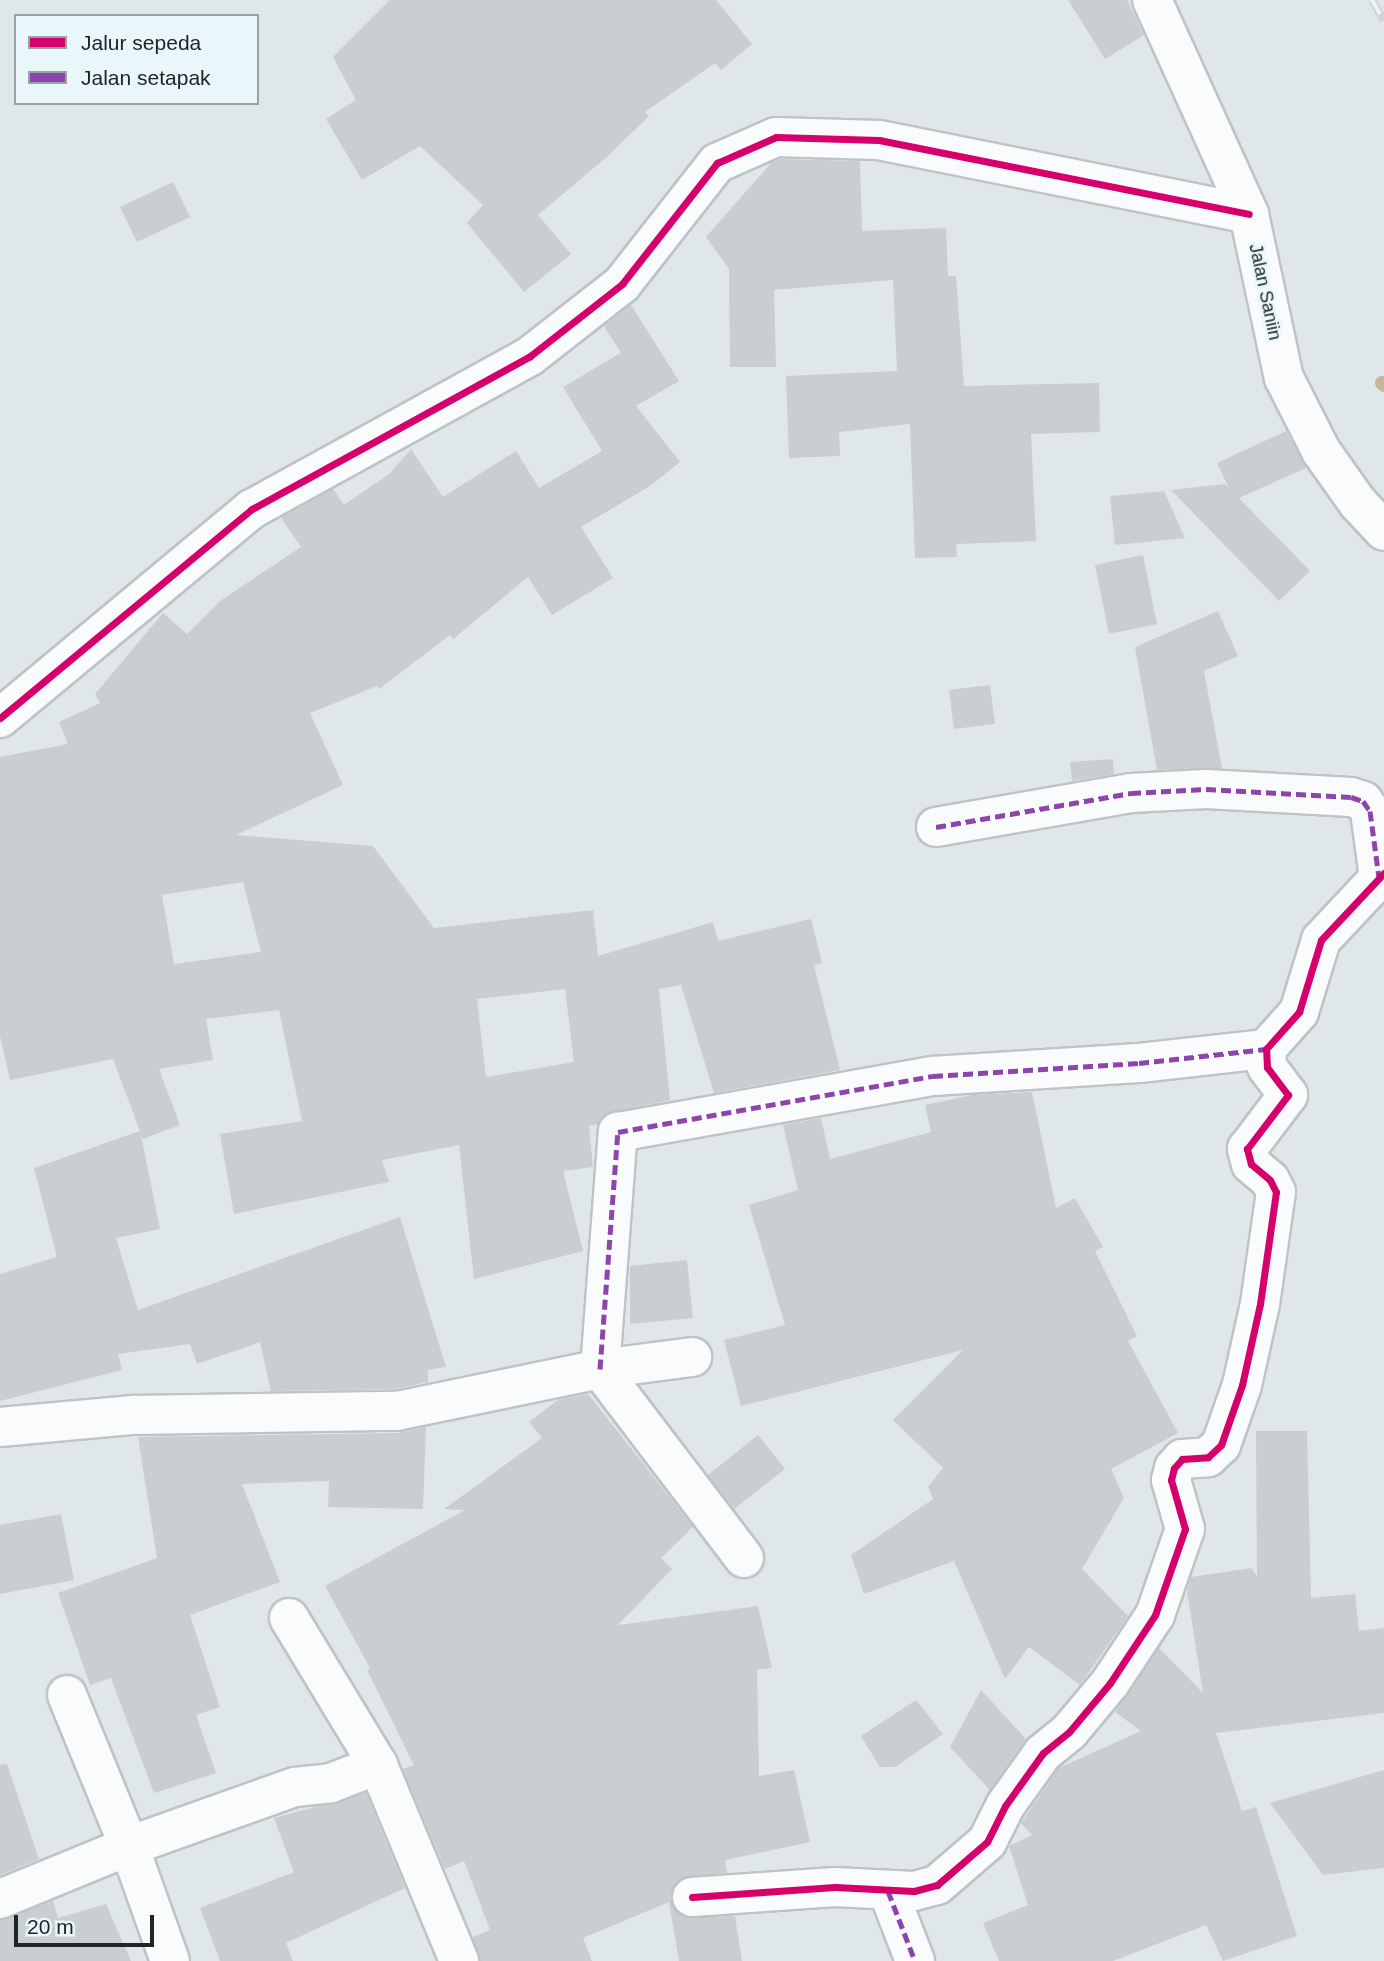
<!DOCTYPE html>
<html>
<head>
<meta charset="utf-8">
<style>
	body { margin:0 }
	#map { position:relative; width:1384px; height:1961px; overflow:hidden; background:#e0e7e9; font-family:Helvetica,sans-serif }
	div>[style] { position:absolute }
	[style*='--x'] { left:calc(var(--x)*1px); top:calc(var(--y)*1px); width:calc(var(--w)*1px); rotate:calc(var(--a)*1deg) }
	.stream>* { height:14px; margin:-7px; padding:0 7px; transform-origin:7px; border-radius:7px; background:#c6b796 }
	.building>* { inset:0; background:#c9ced0 }
	.roads { filter:drop-shadow(2px 0 #bec4c5) drop-shadow(-2px 0 #bec4c5) drop-shadow(0 2px #bec4c5) drop-shadow(0 -2px #bec4c5) }
	.minor>* { height:38px; margin:-19px; padding:0 19px; transform-origin:19px; border-radius:19px; background:#fafbfc }
	.rail>* { height:8px; margin-top:-4px; transform-origin:0; background:repeating-linear-gradient(90deg,#e9f7fb 0 16px,#d2d4d5 0 32px); box-sizing:border-box; border-block:2px solid #d2d4d5 }
	.quiet>* { height:5px; margin-top:-2.5px; transform-origin:0; background:repeating-linear-gradient(90deg,#8e44ad 0 10px,transparent 0 15px) }
	.cycleway>* { height:7px; margin:-3.5px; padding:0 3.5px; transform-origin:3.5px; border-radius:3.5px; background:#d6006c }
	span { translate:-50% -50%; white-space:nowrap; text-align:center; line-height:1.15; -webkit-text-stroke:6px #e9f7fb; paint-order:stroke }
	.street-label { font-size:18px; color:#202526 }
	.legend { position:absolute; left:14px; top:14px; width:245px; height:91px; box-sizing:border-box; background:#e9f7fb; border:2px solid #99a3a6; margin:0; padding:9px 12px; list-style:none; font-size:21px; color:#202526 }
	.legend li { display:flex; align-items:center; gap:14px; height:35px }
	.legend b { width:35px; border:2px solid #99a3a6 }
	.scale { position:absolute; left:14px; top:1915px; width:140px; height:32px; box-sizing:border-box; border:4px solid #202526; border-top:0; padding-left:9px; font-size:21px; line-height:24px; white-space:nowrap; color:#202526; -webkit-text-stroke:5px #e9f7fb; paint-order:stroke }
</style>
</head>
<body>
<div id="map">
	<div class="stream">
		<div style="--x:1382;--y:383;--w:3;--a:45"></div>
	</div>
	<div class="building">
		<div style="clip-path:polygon(390px 0,716px 0,752px 44px,721px 70px,715px 63px,645px 112px,649px 116px,608px 156px,538px 215px,571px 254px,524px 292px,467px 223px,483px 205px,420px 146px,362px 180px,326px 119px,356px 100px,333px 57px)"></div>
		<div style="clip-path:polygon(1068px 0,1127px 0,1144px 35px,1105px 59px)"></div>
		<div style="clip-path:polygon(780px 159px,860px 161px,862px 231px,946px 228px,948px 276px,956px 276px,964px 386px,1099px 383px,1100px 432px,1031px 434px,1036px 541px,956px 544px,957px 557px,915px 558px,910px 424px,839px 432px,840px 456px,789px 458px,786px 376px,897px 371px,893px 280px,774px 290px,776px 367px,730px 367px,729px 269px,706px 237px,771px 163px)"></div>
		<div style="clip-path:polygon(173px 182px,190px 217px,137px 242px,120px 207px)"></div>
		<div style="clip-path:polygon(evenodd,631px 305px,679px 381px,636px 406px,680px 462px,650px 486px,581px 527px,613px 578px,552px 615px,528px 577px,453px 639px,450px 635px,379px 689px,377px 686px,310px 713px,343px 785px,236px 835px,373px 846px,434px 928px,593px 910px,598px 956px,713px 922px,718px 941px,811px 919px,822px 963px,814px 965px,840px 1070px,714px 1093px,681px 985px,659px 989px,670px 1100px,606px 1114px,598px 1124px,589px 1126px,593px 1167px,563px 1171px,583px 1251px,474px 1279px,459px 1145px,382px 1160px,389px 1182px,234px 1214px,220px 1134px,302px 1121px,279px 1010px,206px 1019px,213px 1060px,159px 1069px,180px 1125px,143px 1139px,141px 1135px,160px 1229px,116px 1238px,138px 1310px,400px 1217px,446px 1367px,428px 1370px,428px 1382px,395px 1389px,271px 1391px,260px 1342px,197px 1364px,190px 1344px,118px 1354px,122px 1370px,0 1401px,0 1274px,57px 1257px,34px 1168px,140px 1131px,113px 1059px,10px 1080px,0 1036px,0 757px,68px 744px,59px 722px,100px 703px,95px 694px,163px 613px,187px 634px,220px 601px,301px 547px,281px 518px,333px 489px,344px 505px,389px 474px,411px 449px,443px 497px,516px 451px,539px 488px,602px 451px,563px 387px,621px 353px,604px 326px,631px 305px,243px 882px,261px 952px,174px 964px,162px 895px,243px 882px,631px 305px,565px 989px,574px 1062px,486px 1077px,477px 999px,565px 989px)"></div>
		<div style="clip-path:polygon(1286px 431px,1306px 468px,1239px 498px,1310px 571px,1279px 601px,1171px 490px,1225px 484px,1229px 488px,1217px 463px)"></div>
		<div style="clip-path:polygon(1164px 491px,1185px 538px,1115px 545px,1110px 496px)"></div>
		<div style="clip-path:polygon(1143px 555px,1157px 624px,1109px 634px,1095px 565px)"></div>
		<div style="clip-path:polygon(1218px 611px,1238px 656px,1204px 671px,1222px 768px,1157px 770px,1135px 647px)"></div>
		<div style="clip-path:polygon(990px 685px,995px 724px,954px 729px,949px 690px)"></div>
		<div style="clip-path:polygon(1113px 759px,1114px 774px,1072px 781px,1070px 762px)"></div>
		<div style="clip-path:polygon(1032px 1092px,1056px 1208px,1075px 1198px,1103px 1247px,1095px 1251px,1137px 1336px,1128px 1341px,1178px 1433px,1111px 1469px,1124px 1498px,1082px 1569px,1128px 1616px,1080px 1685px,1029px 1647px,1005px 1679px,954px 1561px,864px 1594px,851px 1555px,933px 1499px,928px 1487px,943px 1468px,893px 1420px,963px 1350px,741px 1406px,724px 1340px,785px 1325px,749px 1205px,798px 1190px,783px 1125px,821px 1118px,830px 1159px,931px 1132px,925px 1105px,972px 1095px)"></div>
		<div style="clip-path:polygon(687px 1260px,693px 1318px,630px 1324px,630px 1266px)"></div>
		<div style="clip-path:polygon(588px 1394px,693px 1527px,661px 1558px,672px 1569px,618px 1625px,758px 1606px,772px 1668px,757px 1670px,759px 1776px,794px 1770px,810px 1842px,725px 1860px,727px 1873px,680px 1879px,670px 1898px,683px 1917px,735px 1916px,742px 1961px,679px 1961px,669px 1902px,583px 1938px,592px 1961px,480px 1961px,473px 1937px,490px 1930px,464px 1861px,445px 1869px,403px 1769px,414px 1765px,367px 1670px,370px 1668px,325px 1586px,465px 1510px,444px 1509px,542px 1438px,529px 1422px,558px 1400px)"></div>
		<div style="clip-path:polygon(426px 1427px,423px 1509px,328px 1507px,329px 1481px,242px 1484px,280px 1582px,190px 1615px,220px 1707px,196px 1715px,216px 1773px,154px 1793px,111px 1678px,90px 1685px,58px 1593px,157px 1558px,138px 1437px,398px 1433px)"></div>
		<div style="clip-path:polygon(1256px 1431px,1307px 1431px,1311px 1598px,1355px 1594px,1359px 1631px,1384px 1628px,1384px 1713px,1216px 1733px,1242px 1811px,1256px 1807px,1297px 1936px,1223px 1961px,1206px 1925px,1113px 1961px,999px 1961px,983px 1923px,1028px 1905px,1009px 1846px,1032px 1835px,1021px 1823px,1059px 1768px,1141px 1731px,1115px 1712px,1159px 1648px,1203px 1693px,1187px 1591px,1191px 1577px,1252px 1568px,1257px 1577px)"></div>
		<div style="clip-path:polygon(758px 1435px,785px 1469px,734px 1509px,708px 1475px)"></div>
		<div style="clip-path:polygon(61px 1514px,74px 1580px,0 1594px,0 1525px)"></div>
		<div style="clip-path:polygon(981px 1690px,1026px 1739px,990px 1790px,950px 1747px)"></div>
		<div style="clip-path:polygon(916px 1700px,943px 1734px,895px 1767px,880px 1767px,861px 1736px)"></div>
		<div style="clip-path:polygon(7px 1764px,39px 1859px,0 1875px,0 1765px)"></div>
		<div style="clip-path:polygon(1384px 1770px,1384px 1868px,1323px 1875px,1270px 1803px)"></div>
		<div style="clip-path:polygon(366px 1793px,405px 1888px,286px 1943px,293px 1961px,220px 1961px,200px 1908px,294px 1872px,274px 1818px)"></div>
		<div style="clip-path:polygon(53px 1901px,58px 1918px,106px 1904px,131px 1961px,0 1961px,0 1920px)"></div>
	</div>
	<div class="roads">
		<div class="minor">
			<div style="--x:1152;--y:0;--w:235;--a:65.6"></div>
			<div style="--x:1249;--y:214;--w:168;--a:78"></div>
			<div style="--x:1284;--y:378;--w:82;--a:63.1"></div>
			<div style="--x:1321;--y:451;--w:64;--a:54.6"></div>
			<div style="--x:1358;--y:503;--w:38;--a:47"></div>
			<div style="--x:0;--y:718;--w:327;--a:-39.7"></div>
			<div style="--x:252;--y:509;--w:317;--a:-28.8"></div>
			<div style="--x:530;--y:356;--w:117;--a:-38"></div>
			<div style="--x:622;--y:284;--w:154;--a:-51.9"></div>
			<div style="--x:717;--y:163;--w:64;--a:-23.8"></div>
			<div style="--x:776;--y:137;--w:103;--a:1.7"></div>
			<div style="--x:879;--y:140;--w:377;--a:11.3"></div>
			<div style="--x:936;--y:827;--w:198;--a:-9.9"></div>
			<div style="--x:1131;--y:793;--w:75;--a:-3.1"></div>
			<div style="--x:1206;--y:789;--w:145;--a:3.2"></div>
			<div style="--x:1351;--y:797;--w:13;--a:18"></div>
			<div style="--x:1363;--y:801;--w:12;--a:55"></div>
			<div style="--x:1370;--y:811;--w:68;--a:82.3"></div>
			<div style="--x:0;--y:1427;--w:134;--a:-5.2"></div>
			<div style="--x:133;--y:1415;--w:264;--a:-0.9"></div>
			<div style="--x:397;--y:1411;--w:207;--a:-11.7"></div>
			<div style="--x:600;--y:1369;--w:93;--a:-7.4"></div>
			<div style="--x:744;--y:1558;--w:238;--a:-127.3"></div>
			<div style="--x:600;--y:1369;--w:238;--a:-85.7"></div>
			<div style="--x:618;--y:1132;--w:320;--a:-10.1"></div>
			<div style="--x:933;--y:1076;--w:206;--a:-3.6"></div>
			<div style="--x:1139;--y:1063;--w:128;--a:-6.3"></div>
			<div style="--x:289;--y:1618;--w:172;--a:58.8"></div>
			<div style="--x:67;--y:1695;--w:163;--a:67.7"></div>
			<div style="--x:129;--y:1846;--w:122;--a:70.4"></div>
			<div style="--x:888;--y:1891;--w:75;--a:68.9"></div>
			<div style="--x:692;--y:1897;--w:143;--a:-4"></div>
			<div style="--x:835;--y:1887;--w:79;--a:2.9"></div>
			<div style="--x:914;--y:1891;--w:24;--a:-15"></div>
			<div style="--x:937;--y:1885;--w:66;--a:-40.7"></div>
			<div style="--x:987;--y:1842;--w:40;--a:-63.4"></div>
			<div style="--x:1005;--y:1806;--w:65;--a:-54.4"></div>
			<div style="--x:1043;--y:1753;--w:33;--a:-39"></div>
			<div style="--x:1069;--y:1732;--w:64;--a:-50.1"></div>
			<div style="--x:1110;--y:1683;--w:82;--a:-56.5"></div>
			<div style="--x:1155;--y:1615;--w:91;--a:-70.8"></div>
			<div style="--x:1185;--y:1529;--w:51;--a:-105.9"></div>
			<div style="--x:1171;--y:1480;--w:12;--a:-76"></div>
			<div style="--x:1174;--y:1468;--w:12;--a:-48"></div>
			<div style="--x:1182;--y:1459;--w:26;--a:-4"></div>
			<div style="--x:1208;--y:1457;--w:18;--a:-43"></div>
			<div style="--x:1221;--y:1445;--w:64;--a:-70.7"></div>
			<div style="--x:1242;--y:1385;--w:83;--a:-77.5"></div>
			<div style="--x:1260;--y:1304;--w:113;--a:-81.9"></div>
			<div style="--x:1276;--y:1192;--w:13;--a:-117"></div>
			<div style="--x:1270;--y:1180;--w:25;--a:-140"></div>
			<div style="--x:1251;--y:1164;--w:16;--a:-105"></div>
			<div style="--x:1247;--y:1149;--w:68;--a:-52.8"></div>
			<div style="--x:1288;--y:1095;--w:35;--a:-127"></div>
			<div style="--x:1267;--y:1067;--w:18;--a:-93"></div>
			<div style="--x:1266;--y:1049;--w:50;--a:-48.3"></div>
			<div style="--x:1299;--y:1012;--w:75;--a:-73"></div>
			<div style="--x:1321;--y:940;--w:92;--a:-46.8"></div>
			<div style="--x:0;--y:1899;--w:139;--a:-22.3"></div>
			<div style="--x:129;--y:1846;--w:176;--a:-19.6"></div>
			<div style="--x:295;--y:1787;--w:36;--a:-6"></div>
			<div style="--x:331;--y:1783;--w:50;--a:-21"></div>
			<div style="--x:378;--y:1765;--w:212;--a:67.5"></div>
		</div>
	</div>
	<div class="rail">
		<div style="--x:1372;--y:0;--w:24;--a:60"></div>
	</div>
	<div class="quiet">
		<div style="--x:936;--y:827;--w:198;--a:-9.9"></div>
		<div style="--x:1131;--y:793;--w:75;--a:-3.1"></div>
		<div style="--x:1206;--y:789;--w:145;--a:3.2"></div>
		<div style="--x:1351;--y:797;--w:13;--a:18"></div>
		<div style="--x:1363;--y:801;--w:12;--a:55"></div>
		<div style="--x:1370;--y:811;--w:68;--a:82.3"></div>
		<div style="--x:600;--y:1369;--w:238;--a:-85.7"></div>
		<div style="--x:618;--y:1132;--w:320;--a:-10.1"></div>
		<div style="--x:933;--y:1076;--w:206;--a:-3.6"></div>
		<div style="--x:1139;--y:1063;--w:128;--a:-6.3"></div>
		<div style="--x:888;--y:1891;--w:75;--a:68.9"></div>
	</div>
	<div class="cycleway">
		<div style="--x:0;--y:718;--w:327;--a:-39.7"></div>
		<div style="--x:252;--y:509;--w:317;--a:-28.8"></div>
		<div style="--x:530;--y:356;--w:117;--a:-38"></div>
		<div style="--x:622;--y:284;--w:154;--a:-51.9"></div>
		<div style="--x:717;--y:163;--w:64;--a:-23.8"></div>
		<div style="--x:776;--y:137;--w:103;--a:1.7"></div>
		<div style="--x:879;--y:140;--w:377;--a:11.3"></div>
		<div style="--x:692;--y:1897;--w:143;--a:-4"></div>
		<div style="--x:835;--y:1887;--w:79;--a:2.9"></div>
		<div style="--x:914;--y:1891;--w:24;--a:-15"></div>
		<div style="--x:937;--y:1885;--w:66;--a:-40.7"></div>
		<div style="--x:987;--y:1842;--w:40;--a:-63.4"></div>
		<div style="--x:1005;--y:1806;--w:65;--a:-54.4"></div>
		<div style="--x:1043;--y:1753;--w:33;--a:-39"></div>
		<div style="--x:1069;--y:1732;--w:64;--a:-50.1"></div>
		<div style="--x:1110;--y:1683;--w:82;--a:-56.5"></div>
		<div style="--x:1155;--y:1615;--w:91;--a:-70.8"></div>
		<div style="--x:1185;--y:1529;--w:51;--a:-105.9"></div>
		<div style="--x:1171;--y:1480;--w:12;--a:-76"></div>
		<div style="--x:1174;--y:1468;--w:12;--a:-48"></div>
		<div style="--x:1182;--y:1459;--w:26;--a:-4"></div>
		<div style="--x:1208;--y:1457;--w:18;--a:-43"></div>
		<div style="--x:1221;--y:1445;--w:64;--a:-70.7"></div>
		<div style="--x:1242;--y:1385;--w:83;--a:-77.5"></div>
		<div style="--x:1260;--y:1304;--w:113;--a:-81.9"></div>
		<div style="--x:1276;--y:1192;--w:13;--a:-117"></div>
		<div style="--x:1270;--y:1180;--w:25;--a:-140"></div>
		<div style="--x:1251;--y:1164;--w:16;--a:-105"></div>
		<div style="--x:1247;--y:1149;--w:68;--a:-52.8"></div>
		<div style="--x:1288;--y:1095;--w:35;--a:-127"></div>
		<div style="--x:1267;--y:1067;--w:18;--a:-93"></div>
		<div style="--x:1266;--y:1049;--w:50;--a:-48.3"></div>
		<div style="--x:1299;--y:1012;--w:75;--a:-73"></div>
		<div style="--x:1321;--y:940;--w:92;--a:-46.8"></div>
	</div>
	<div class="street-label">
		<span style="left:1265px;top:292px;rotate:78deg">Jalan Saniin</span>
	</div>
	<ul class="legend">
	<li><b style="height:9px;background:#d6006c"></b>Jalur sepeda</li>
	<li><b style="height:9px;background:#8e44ad"></b>Jalan setapak</li>
	</ul>
	<div class="scale">20 m</div>
</div>
</body>
</html>
